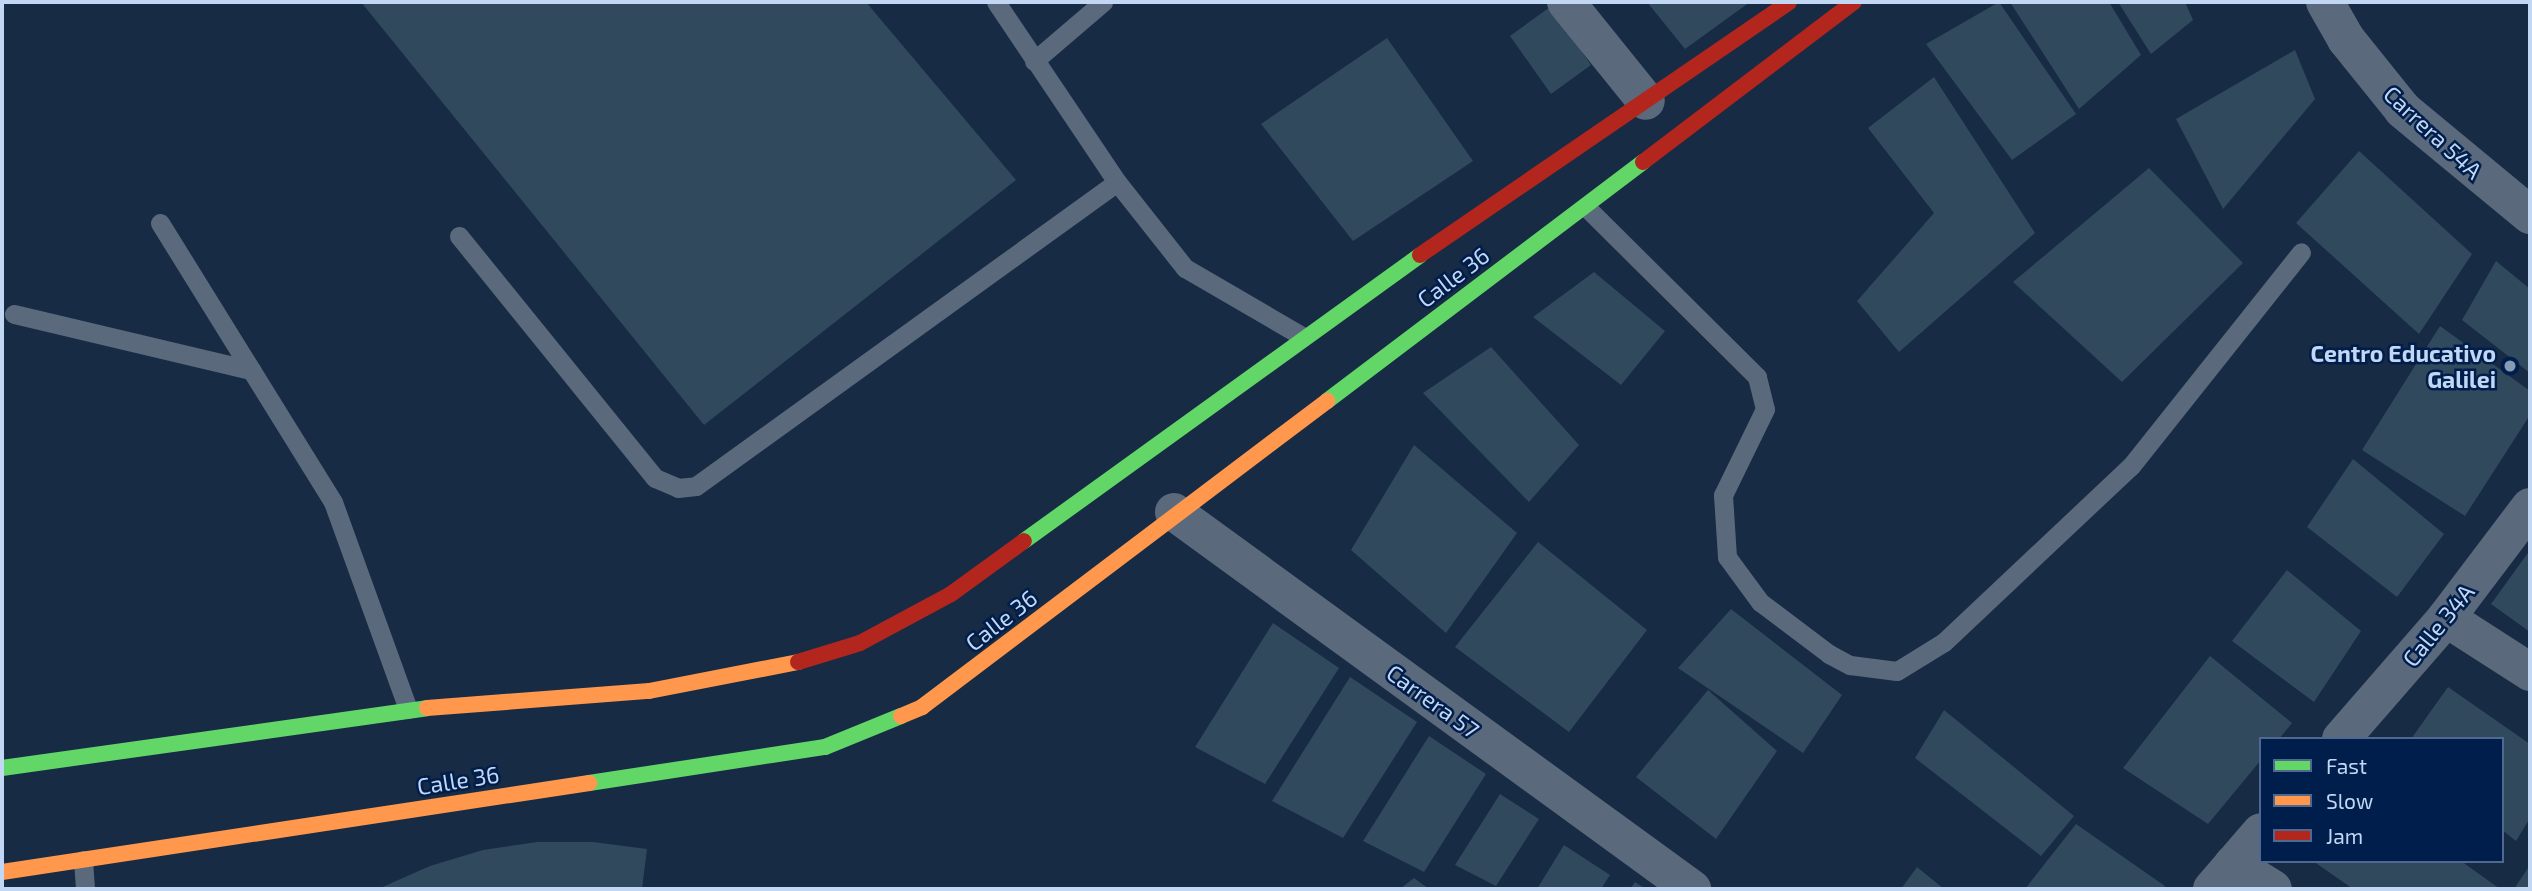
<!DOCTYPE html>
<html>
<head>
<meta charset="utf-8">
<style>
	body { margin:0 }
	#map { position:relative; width:2532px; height:891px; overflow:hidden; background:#172b44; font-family:"Exo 2",sans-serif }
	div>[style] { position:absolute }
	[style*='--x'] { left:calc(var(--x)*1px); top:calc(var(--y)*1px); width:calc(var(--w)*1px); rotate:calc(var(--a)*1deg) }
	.building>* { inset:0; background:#30495d }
	.lane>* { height:19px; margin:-9.5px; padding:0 9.5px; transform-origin:9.5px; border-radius:9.5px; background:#5a697c }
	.street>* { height:38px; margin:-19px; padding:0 19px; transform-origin:19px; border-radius:19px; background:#5a697c }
	.fast>* { height:16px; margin:-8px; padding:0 8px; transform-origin:8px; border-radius:8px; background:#63d668 }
	.slow>* { height:16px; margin:-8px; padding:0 8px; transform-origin:8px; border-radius:8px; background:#ff974d }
	.jam>* { height:16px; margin:-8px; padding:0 8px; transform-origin:8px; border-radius:8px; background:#b3261e }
	.dots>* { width:19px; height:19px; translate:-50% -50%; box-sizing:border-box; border:4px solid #001e4b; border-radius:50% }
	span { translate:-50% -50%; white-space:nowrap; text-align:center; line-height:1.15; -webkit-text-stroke:5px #001e4b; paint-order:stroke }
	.street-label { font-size:23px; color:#c2d7f4 }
	.poi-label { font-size:23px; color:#c2d7f4; font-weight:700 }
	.right { translate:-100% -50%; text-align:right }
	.frame { position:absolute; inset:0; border:4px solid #c2d7f4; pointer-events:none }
	.legend { position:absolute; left:2259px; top:737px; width:245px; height:126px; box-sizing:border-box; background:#001e4b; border:2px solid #4e688f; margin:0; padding:9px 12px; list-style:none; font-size:21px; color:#c2d7f4 }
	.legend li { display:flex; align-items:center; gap:14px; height:35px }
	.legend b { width:35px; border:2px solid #4e688f }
</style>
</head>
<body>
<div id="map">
	<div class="building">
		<div style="clip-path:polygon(361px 2px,866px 2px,1016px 180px,704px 425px)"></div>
		<div style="clip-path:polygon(1647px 2px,1750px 2px,1685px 49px)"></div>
		<div style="clip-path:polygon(1999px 2px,2076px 114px,2012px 160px,1926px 44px)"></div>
		<div style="clip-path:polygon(2010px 2px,2109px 2px,2141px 55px,2079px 109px)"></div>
		<div style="clip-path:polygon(2118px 2px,2185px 2px,2193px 20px,2151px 54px)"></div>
		<div style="clip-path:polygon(1550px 7px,1591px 65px,1551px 94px,1510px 36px)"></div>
		<div style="clip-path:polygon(1387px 38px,1473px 161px,1353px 241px,1261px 124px)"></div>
		<div style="clip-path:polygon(2295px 50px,2315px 99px,2223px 209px,2176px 119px)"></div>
		<div style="clip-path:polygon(1934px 77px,2035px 233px,1899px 352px,1857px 301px,1934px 213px,1868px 128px)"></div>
		<div style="clip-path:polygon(2359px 151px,2472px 254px,2419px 334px,2296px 223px)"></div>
		<div style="clip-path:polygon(2149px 168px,2243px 263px,2122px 382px,2013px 282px)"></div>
		<div style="clip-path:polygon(2496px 261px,2530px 289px,2530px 373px,2462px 320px)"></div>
		<div style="clip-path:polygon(1594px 272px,1665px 331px,1621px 385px,1533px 317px)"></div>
		<div style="clip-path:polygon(2440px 326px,2530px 391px,2530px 415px,2465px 516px,2362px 450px)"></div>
		<div style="clip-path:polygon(1491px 347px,1579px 445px,1529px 502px,1423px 393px)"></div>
		<div style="clip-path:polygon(1414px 445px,1517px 533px,1446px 633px,1351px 550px)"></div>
		<div style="clip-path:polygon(2353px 459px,2444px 534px,2397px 597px,2307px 527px)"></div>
		<div style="clip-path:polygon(1538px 542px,1647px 630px,1569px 732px,1455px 647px)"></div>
		<div style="clip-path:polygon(2530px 550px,2530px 632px,2491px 604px)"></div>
		<div style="clip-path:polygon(2287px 570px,2361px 631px,2314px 702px,2232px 641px)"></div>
		<div style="clip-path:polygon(1731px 609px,1842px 695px,1803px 753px,1678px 668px)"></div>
		<div style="clip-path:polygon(1273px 623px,1339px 668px,1265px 784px,1195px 747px)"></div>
		<div style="clip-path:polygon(2210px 656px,2292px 723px,2279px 739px,2261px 739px,2261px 760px,2208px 824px,2123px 768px)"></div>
		<div style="clip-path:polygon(1350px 677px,1417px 722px,1343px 838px,1272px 801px)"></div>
		<div style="clip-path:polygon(2448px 687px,2530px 744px,2530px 818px,2516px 841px,2502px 830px,2502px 739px,2411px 739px)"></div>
		<div style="clip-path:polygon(1708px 690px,1777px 751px,1716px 839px,1636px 777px)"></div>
		<div style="clip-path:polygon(1944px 710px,2074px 816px,2041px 856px,1915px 758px)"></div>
		<div style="clip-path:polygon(1429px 736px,1486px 774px,1424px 872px,1363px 841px)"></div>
		<div style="clip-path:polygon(1500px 794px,1539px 819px,1496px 886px,1455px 865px)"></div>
		<div style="clip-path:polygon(2076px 824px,2165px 886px,2163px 889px,2025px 889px)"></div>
		<div style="clip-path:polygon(537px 842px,593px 842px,647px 849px,642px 889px,378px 889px,430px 866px,483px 850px)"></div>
		<div style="clip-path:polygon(1564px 845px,1610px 875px,1601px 889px,1537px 889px)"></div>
		<div style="clip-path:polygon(2313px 861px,2461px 861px,2500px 889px,2353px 889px)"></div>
		<div style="clip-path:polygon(2530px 865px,2530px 889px,2514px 889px)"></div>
		<div style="clip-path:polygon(1917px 867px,1944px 889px,1901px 889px)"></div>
		<div style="clip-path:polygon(1414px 878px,1429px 889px,1400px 889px)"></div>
		<div style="clip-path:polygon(1635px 882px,1646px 889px,1630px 889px)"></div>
	</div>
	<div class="lane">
		<div style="--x:996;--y:2;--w:217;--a:56.1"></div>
		<div style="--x:1117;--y:182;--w:110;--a:51.7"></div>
		<div style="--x:1185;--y:268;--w:135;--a:30.2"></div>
		<div style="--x:1034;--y:61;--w:91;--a:-40.5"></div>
		<div style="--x:1586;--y:207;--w:241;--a:44.8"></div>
		<div style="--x:1757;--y:377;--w:33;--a:76"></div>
		<div style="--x:1765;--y:409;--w:96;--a:116"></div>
		<div style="--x:1723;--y:495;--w:62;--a:86.3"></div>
		<div style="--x:1727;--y:557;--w:56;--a:53.7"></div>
		<div style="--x:1760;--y:602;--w:86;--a:37"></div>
		<div style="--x:1829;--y:654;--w:24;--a:28"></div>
		<div style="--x:1850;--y:665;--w:47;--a:7.3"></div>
		<div style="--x:1897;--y:671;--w:55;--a:-31.7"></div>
		<div style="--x:1944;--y:642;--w:257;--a:-43.3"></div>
		<div style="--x:2131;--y:466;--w:273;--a:-51.5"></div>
		<div style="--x:160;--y:223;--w:328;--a:58.2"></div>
		<div style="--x:333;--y:502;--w:220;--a:70.1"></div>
		<div style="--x:459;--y:236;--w:311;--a:51"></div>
		<div style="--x:655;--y:478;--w:25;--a:23"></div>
		<div style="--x:678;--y:488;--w:18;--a:-6"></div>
		<div style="--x:696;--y:486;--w:519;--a:-35.83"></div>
		<div style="--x:14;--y:314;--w:244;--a:13.3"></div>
		<div style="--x:83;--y:860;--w:29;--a:86"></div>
	</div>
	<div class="street">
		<div style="--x:1566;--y:2;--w:127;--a:51.1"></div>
		<div style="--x:2325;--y:2;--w:43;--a:60.4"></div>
		<div style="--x:2346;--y:39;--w:91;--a:51.2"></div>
		<div style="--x:2403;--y:110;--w:165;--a:39.6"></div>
		<div style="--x:1174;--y:512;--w:641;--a:36.05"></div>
		<div style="--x:2446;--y:618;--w:100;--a:32.7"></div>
		<div style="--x:2341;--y:739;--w:160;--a:-49"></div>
		<div style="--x:2446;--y:618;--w:139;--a:-52.9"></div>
		<div style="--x:2233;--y:864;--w:47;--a:32"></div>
		<div style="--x:2212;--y:889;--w:75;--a:-49.3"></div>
	</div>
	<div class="fast">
		<div style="--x:1327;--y:401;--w:396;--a:-37.1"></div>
		<div style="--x:1024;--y:541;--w:488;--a:-35.8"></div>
		<div style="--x:2;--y:768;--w:429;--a:-8"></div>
		<div style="--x:589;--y:783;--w:239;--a:-8.7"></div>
		<div style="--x:825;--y:747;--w:82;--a:-22.2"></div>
	</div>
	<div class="slow">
		<div style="--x:427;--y:708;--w:223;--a:-4.4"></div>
		<div style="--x:649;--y:691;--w:152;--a:-11"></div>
		<div style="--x:901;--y:716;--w:23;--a:-23"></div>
		<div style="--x:922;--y:707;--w:508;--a:-37.07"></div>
		<div style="--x:2;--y:872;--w:594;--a:-8.62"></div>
	</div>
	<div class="jam">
		<div style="--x:1643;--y:162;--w:265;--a:-37.2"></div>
		<div style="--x:1420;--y:255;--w:447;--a:-34.4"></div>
		<div style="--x:798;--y:662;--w:65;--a:-17"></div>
		<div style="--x:860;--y:643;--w:103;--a:-28.3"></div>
		<div style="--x:951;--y:594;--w:90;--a:-36"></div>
	</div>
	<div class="dots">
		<div style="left:2510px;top:366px;background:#869bb6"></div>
	</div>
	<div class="street-label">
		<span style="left:2433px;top:132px;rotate:43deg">Carrera 54A</span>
		<span style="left:1453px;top:277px;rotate:-37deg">Calle 36</span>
		<span style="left:1001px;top:620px;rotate:-38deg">Calle 36</span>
		<span style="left:2438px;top:625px;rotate:-51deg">Calle 34A</span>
		<span style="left:1433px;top:701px;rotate:36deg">Carrera 57</span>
		<span style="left:458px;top:780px;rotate:-9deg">Calle 36</span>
	</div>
	<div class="poi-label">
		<span class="right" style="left:2496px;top:366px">Centro Educativo<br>Galilei</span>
	</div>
	<div class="frame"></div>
	<ul class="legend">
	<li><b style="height:9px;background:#63d668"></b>Fast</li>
	<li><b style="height:9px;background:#ff974d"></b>Slow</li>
	<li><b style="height:9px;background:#b3261e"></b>Jam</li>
	</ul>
</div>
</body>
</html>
